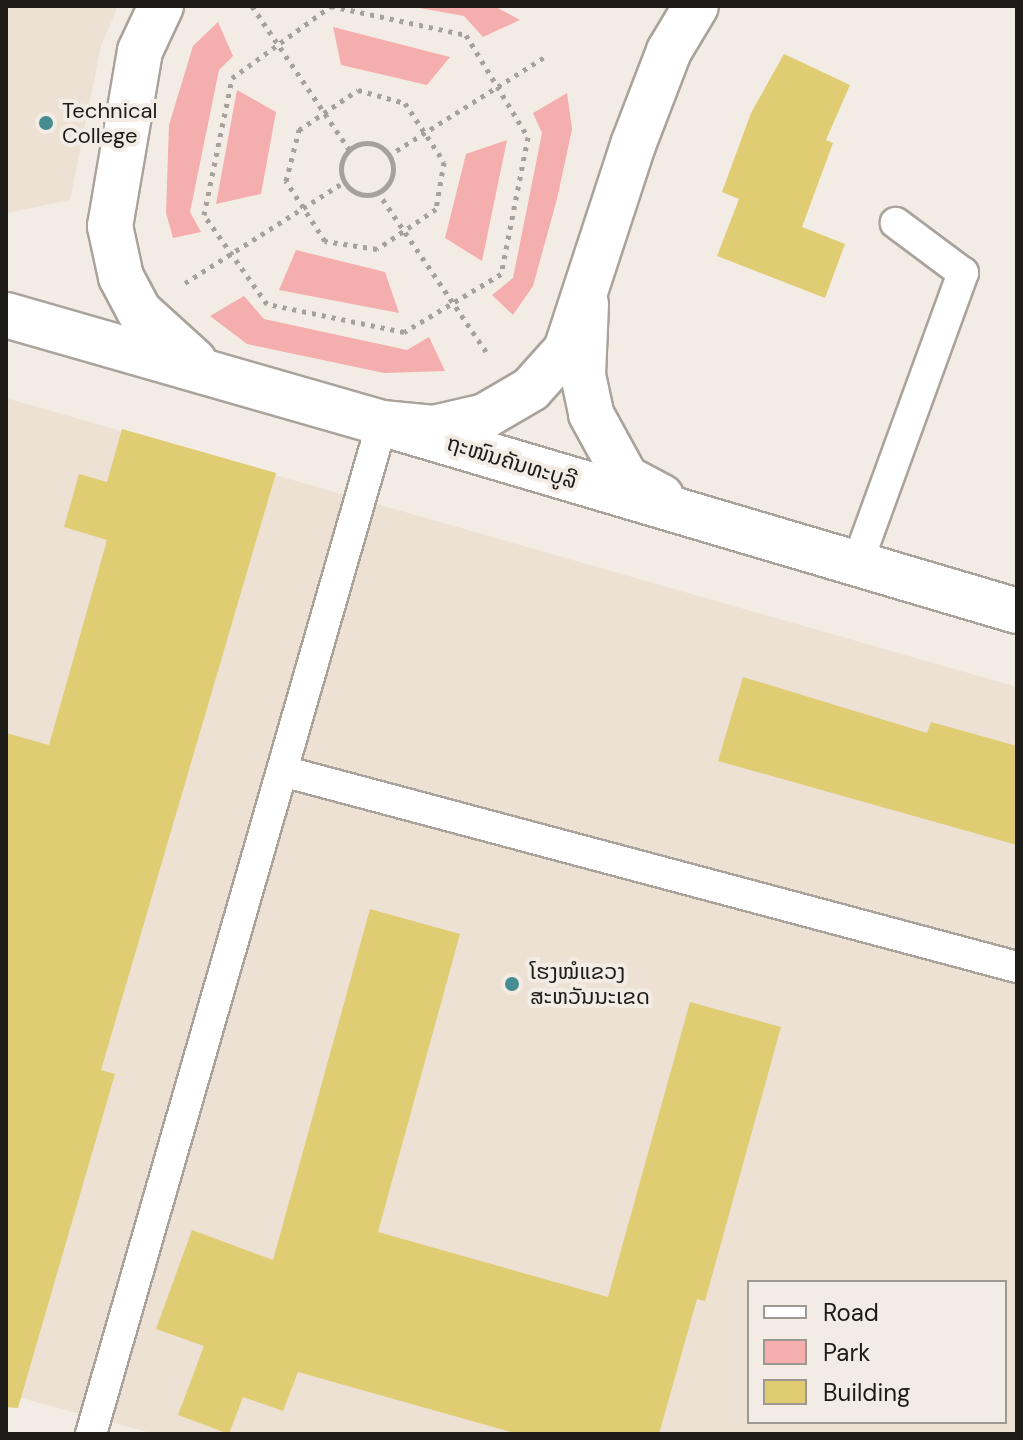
<!DOCTYPE html>
<html>
<head>
<meta charset="utf-8">
<style>
	body { margin:0 }
	#map { position:relative; width:1023px; height:1440px; overflow:hidden; background:#f3ece4; font-family:"DM Sans","Noto Sans Lao",sans-serif }
	div>[style] { position:absolute }
	[style*='--x'] { left:calc(var(--x)*1px); top:calc(var(--y)*1px); width:calc(var(--w)*1px); rotate:calc(var(--a)*1deg) }
	.built>* { inset:0; background:#ede1d3 }
	.green>* { inset:0; background:#f5aeae }
	.building>* { inset:0; background:#e0cc73 }
	.path>* { height:5px; margin-top:-2.5px; transform-origin:0; background:repeating-linear-gradient(90deg,#a6a19a 0 4px,transparent 0 10px) }
	.path>.ring { margin:-2.5px; padding:0; box-sizing:content-box; background:none; border:5px solid #a6a19a; border-radius:50% }
	.roads { filter:drop-shadow(2px 0 #a9a39b) drop-shadow(-2px 0 #a9a39b) drop-shadow(0 2px #a9a39b) drop-shadow(0 -2px #a9a39b) }
	.lane>* { height:30px; margin:-15px; padding:0 15px; transform-origin:15px; border-radius:15px; background:#fff }
	.secondary>* { height:44px; margin:-22px; padding:0 22px; transform-origin:22px; border-radius:22px; background:#fff }
	.primary>* { height:44px; margin:-22px; padding:0 22px; transform-origin:22px; border-radius:22px; background:#fff }
	.dots>* { width:22px; height:22px; translate:-50% -50%; box-sizing:border-box; border:4px solid #f3ece4; border-radius:50% }
	span { translate:-50% -50%; white-space:nowrap; text-align:center; line-height:1.15; -webkit-text-stroke:8px #f3ece4; paint-order:stroke }
	.poi-label { font-size:22px; color:#1d1b18 }
	.left { translate:0 -50%; text-align:left }
	.street-label { font-size:22px; color:#1d1b18 }
	.frame { position:absolute; inset:0; border:8px solid #1d1b18; pointer-events:none }
	.legend { position:absolute; left:747px; top:1280px; width:260px; height:144px; box-sizing:border-box; background:#f3ece4; border:2px solid #9d9892; margin:0; padding:10px 14px; list-style:none; font-size:24px; color:#1d1b18 }
	.legend li { display:flex; align-items:center; gap:16px; height:40px }
	.legend b { width:40px; border:2px solid #9d9892 }
</style>
</head>
<body>
<div id="map">
	<div class="built">
		<div style="clip-path:polygon(6px 6px,118px 6px,101px 46px,70px 200px,6px 213px)"></div>
		<div style="clip-path:polygon(evenodd,6px 398px,1017px 687px,1017px 1434px,155px 1434px,6px 1394px,6px 398px,749px 1282px,1005px 1282px,1005px 1422px,749px 1422px,749px 1282px)"></div>
	</div>
	<div class="green">
		<div style="clip-path:polygon(408px 6px,494px 6px,520px 20px,483px 37px,464px 16px)"></div>
		<div style="clip-path:polygon(218px 22px,233px 56px,219px 70px,190px 212px,201px 232px,173px 238px,166px 213px,169px 125px,193px 46px)"></div>
		<div style="clip-path:polygon(333px 27px,450px 57px,427px 85px,341px 65px)"></div>
		<div style="clip-path:polygon(237px 90px,276px 112px,261px 194px,216px 204px)"></div>
		<div style="clip-path:polygon(567px 93px,572px 129px,557px 199px,533px 286px,513px 315px,492px 295px,513px 278px,542px 133px,533px 113px)"></div>
		<div style="clip-path:polygon(507px 140px,482px 261px,445px 238px,466px 154px)"></div>
		<div style="clip-path:polygon(296px 250px,385px 272px,399px 313px,279px 290px)"></div>
		<div style="clip-path:polygon(244px 296px,264px 319px,407px 350px,429px 337px,445px 371px,384px 373px,247px 344px,210px 316px)"></div>
	</div>
	<div class="building">
		<div style="clip-path:polygon(784px 54px,850px 85px,826px 140px,833px 143px,802px 227px,845px 244px,825px 298px,717px 256px,739px 199px,722px 192px,751px 113px)"></div>
		<div style="clip-path:polygon(122px 429px,276px 473px,101px 1070px,115px 1074px,18px 1408px,6px 1407px,6px 733px,49px 745px,107px 540px,64px 527px,79px 474px,107px 482px)"></div>
		<div style="clip-path:polygon(743px 677px,927px 733px,931px 722px,1017px 746px,1017px 845px,718px 761px)"></div>
		<div style="clip-path:polygon(370px 909px,460px 934px,378px 1232px,608px 1297px,690px 1002px,781px 1027px,705px 1301px,697px 1299px,659px 1434px,518px 1434px,298px 1372px,283px 1411px,243px 1397px,229px 1434px,178px 1415px,204px 1346px,156px 1329px,192px 1230px,273px 1260px)"></div>
	</div>
	<div class="path">
		<div style="--x:252;--y:6;--w:175;--a:55.9"></div>
		<div style="--x:331;--y:6;--w:138;--a:12.1"></div>
		<div style="--x:466;--y:35;--w:119;--a:58.7"></div>
		<div style="--x:528;--y:137;--w:140;--a:101.1"></div>
		<div style="--x:501;--y:274;--w:113;--a:149.1"></div>
		<div style="--x:404;--y:332;--w:140;--a:-168.4"></div>
		<div style="--x:267;--y:304;--w:109;--a:-125.3"></div>
		<div style="--x:204;--y:215;--w:140;--a:-78.4"></div>
		<div style="--x:232;--y:78;--w:122;--a:-36"></div>
		<div style="--x:358;--y:90;--w:49;--a:15.5"></div>
		<div style="--x:405;--y:103;--w:71;--a:56.5"></div>
		<div style="--x:444;--y:162;--w:48;--a:99.7"></div>
		<div style="--x:436;--y:209;--w:71;--a:145.9"></div>
		<div style="--x:377;--y:249;--w:53;--a:-171.3"></div>
		<div style="--x:325;--y:241;--w:72;--a:-123"></div>
		<div style="--x:286;--y:181;--w:53;--a:-75.7"></div>
		<div style="--x:299;--y:130;--w:71;--a:-34.1"></div>
		<div class="ring" style="left:341px;top:143px;width:47px;height:47px"></div>
		<div style="--x:388;--y:156;--w:189;--a:-32.3"></div>
		<div style="--x:377;--y:191;--w:199;--a:55.8"></div>
		<div style="--x:185;--y:283;--w:191;--a:-32.4"></div>
	</div>
	<div class="roads">
		<div class="lane">
			<div style="--x:857;--y:564;--w:310;--a:-70"></div>
			<div style="--x:963;--y:273;--w:84;--a:-143.3"></div>
			<div style="--x:286;--y:772;--w:757;--a:14.94"></div>
			<div style="--x:91;--y:1434;--w:1052;--a:-73.94"></div>
		</div>
		<div class="secondary">
			<div style="--x:586;--y:304;--w:71;--a:92.4"></div>
			<div style="--x:583;--y:375;--w:40;--a:78"></div>
			<div style="--x:591;--y:414;--w:73;--a:61.3"></div>
			<div style="--x:626;--y:478;--w:40;--a:28"></div>
			<div style="--x:398;--y:428;--w:645;--a:16.47"></div>
		</div>
		<div class="primary">
			<div style="--x:161;--y:6;--w:50;--a:115"></div>
			<div style="--x:140;--y:51;--w:178;--a:99.7"></div>
			<div style="--x:110;--y:226;--w:52;--a:77.8"></div>
			<div style="--x:121;--y:277;--w:40;--a:62"></div>
			<div style="--x:140;--y:312;--w:73;--a:42.2"></div>
			<div style="--x:6;--y:315;--w:391;--a:16"></div>
			<div style="--x:382;--y:423;--w:52;--a:5.5"></div>
			<div style="--x:434;--y:428;--w:52;--a:-13.2"></div>
			<div style="--x:485;--y:416;--w:53;--a:-30.4"></div>
			<div style="--x:531;--y:389;--w:52;--a:-48.1"></div>
			<div style="--x:566;--y:350;--w:216;--a:-71.9"></div>
			<div style="--x:633;--y:145;--w:101;--a:-69"></div>
			<div style="--x:669;--y:51;--w:52;--a:-59"></div>
		</div>
	</div>
	<div class="dots">
		<div style="left:46px;top:123px;background:#458d91"></div>
		<div style="left:512px;top:984px;background:#458d91"></div>
	</div>
	<div class="poi-label">
		<span class="left" style="left:62px;top:123px">Technical<br>College</span>
		<span class="left" style="left:530px;top:984px">ໂຮງໝໍແຂວງ<br>ສະຫວັນນະເຂດ</span>
	</div>
	<div class="street-label">
		<span style="left:512px;top:462px;rotate:17deg">ຖະໜົນຄັນທະບູລີ</span>
	</div>
	<div class="frame"></div>
	<ul class="legend">
	<li><b style="height:10px;background:#fff"></b>Road</li>
	<li><b style="height:22px;background:#f5aeae"></b>Park</li>
	<li><b style="height:22px;background:#e0cc73"></b>Building</li>
	</ul>
</div>
</body>
</html>
